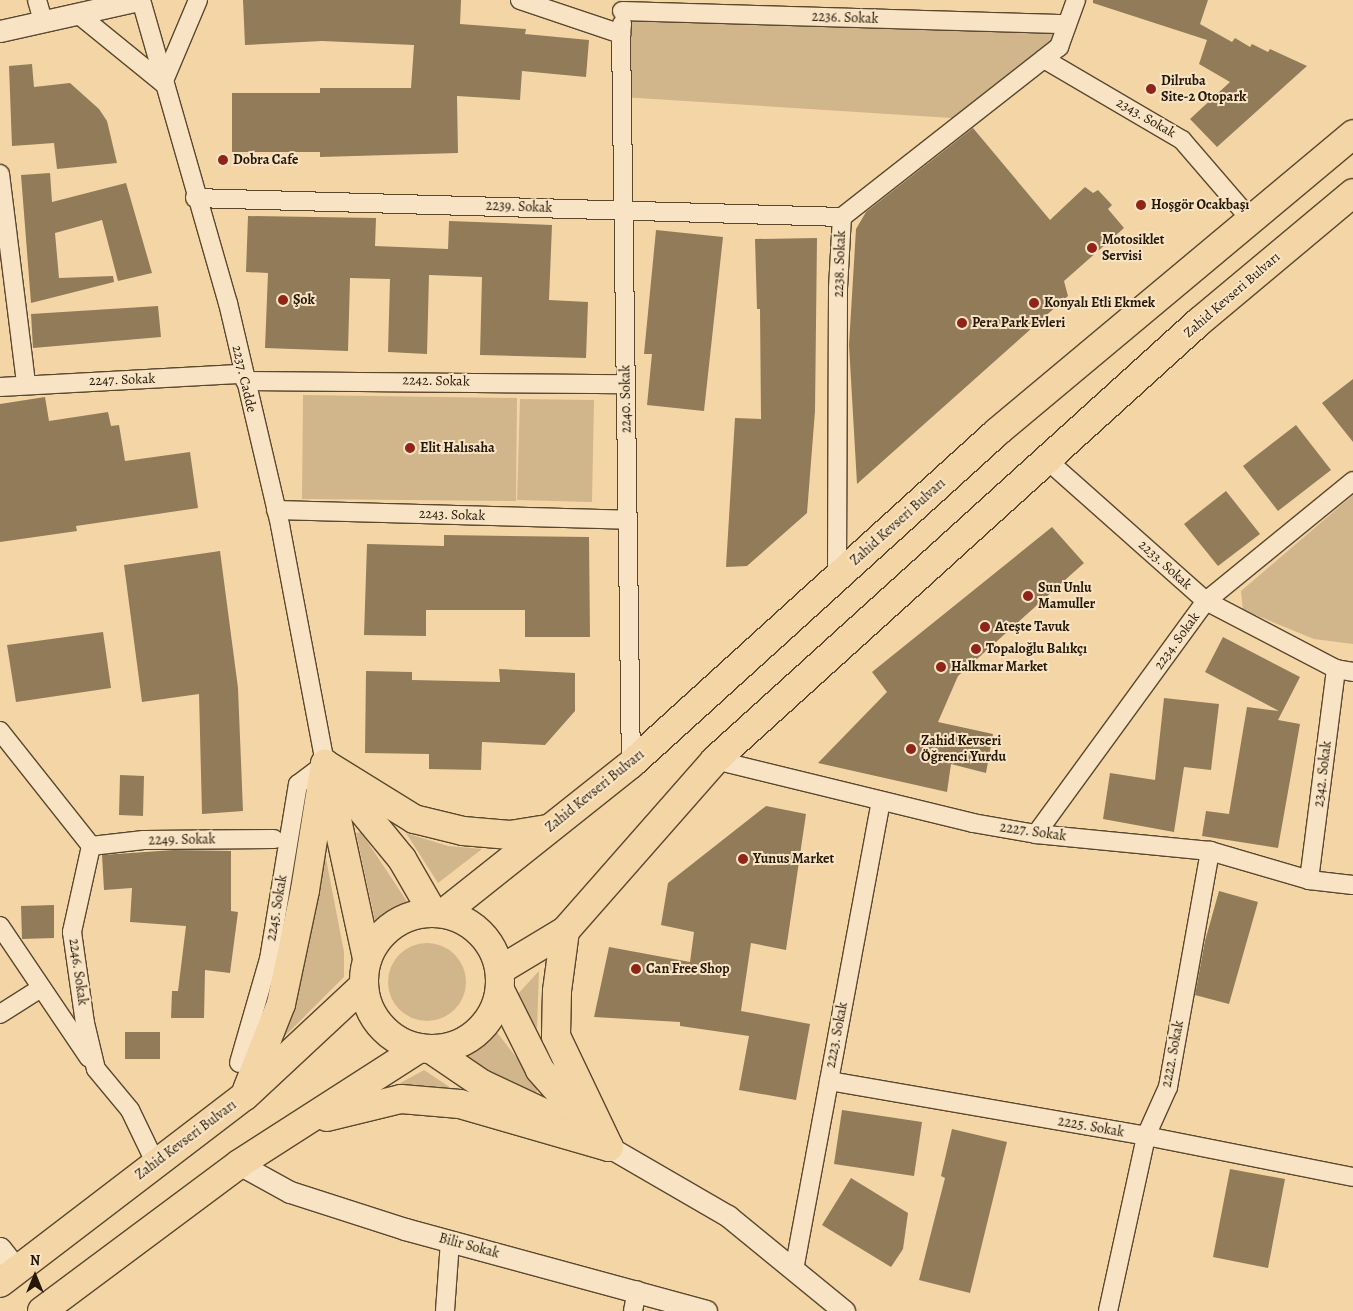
<!DOCTYPE html>
<html>
<head>
<meta charset="utf-8">
<style>
	body { margin:0 }
	#map { position:relative; width:1353px; height:1311px; overflow:hidden; background:#f4d6a6; font-family:Alegreya,serif }
	div>[style] { position:absolute }
	[style*='--x'] { left:calc(var(--x)*1px); top:calc(var(--y)*1px); width:calc(var(--w)*1px); rotate:calc(var(--a)*1deg) }
	.green>* { inset:0; background:#d1b68b }
	.round { border-radius:50% }
	.building>* { inset:0; background:#917b59 }
	.roads { filter:drop-shadow(1px 0 #5a482e) drop-shadow(-1px 0 #5a482e) drop-shadow(0 1px #5a482e) drop-shadow(0 -1px #5a482e) }
	.minor>* { height:18px; margin:-9px; padding:0 9px; transform-origin:9px; border-radius:9px; background:#f8e4c5 }
	.tertiary>* { height:21px; margin:-10.5px; padding:0 10.5px; transform-origin:10.5px; border-radius:10.5px; background:#f8e4c5 }
	.primary>* { height:28px; margin:-14px; padding:0 14px; transform-origin:14px; border-radius:14px; background:#f4d6a6 }
	.primary>.ring { margin:-14px; padding:0; box-sizing:content-box; background:none; border:28px solid #f4d6a6; border-radius:50% }
	.dots>* { width:14px; height:14px; translate:-50% -50%; box-sizing:border-box; border:2px solid #f8e4c5; border-radius:50% }
	span { translate:-50% -50%; white-space:nowrap; text-align:center; line-height:1.15; -webkit-text-stroke:4px #f8e4c5; paint-order:stroke }
	.street-label { font-size:14px; color:#261806 }
	.poi-label { font-size:14px; color:#261806; font-weight:700 }
	.left { translate:0 -50%; text-align:left }
	.north { position:absolute; left:10px; top:1251px; width:50px; height:50px; -webkit-text-stroke:4px #f8e4c5; paint-order:stroke; rotate:0deg; font-size:14px; font-weight:700; line-height:20px; text-align:center; color:#261806 }
	.north::after { content:''; display:block; margin:auto; width:18px; height:22px; background:#261806; clip-path:polygon(50% 0,100% 100%,50% 72%,0 100%) }
</style>
</head>
<body>
<div id="map">
	<div class="green">
		<div style="clip-path:polygon(622px 11px,1067px 24px,1059px 47px,967px 119px,622px 97px)"></div>
		<div style="clip-path:polygon(303px 395px,517px 398px,516px 501px,302px 499px)"></div>
		<div style="clip-path:polygon(520px 399px,594px 400px,592px 502px,517px 500px)"></div>
		<div style="clip-path:polygon(1353px 495px,1353px 644px,1314px 639px,1243px 610px,1241px 591px)"></div>
		<div style="clip-path:polygon(361px 832px,408px 903px,375px 921px,356px 833px)"></div>
		<div style="clip-path:polygon(406px 833px,448px 846px,482px 849px,438px 883px)"></div>
		<div style="clip-path:polygon(323px 843px,344px 952px,344px 977px,284px 1037px)"></div>
		<div class="round" style="left:388px;top:943px;width:78px;height:78px"></div>
		<div style="clip-path:polygon(539px 971px,537px 1029px,516px 996px)"></div>
		<div style="clip-path:polygon(495px 1030px,538px 1085px,536px 1095px,530px 1097px,465px 1056px)"></div>
		<div style="clip-path:polygon(424px 1070px,454px 1090px,384px 1092px)"></div>
	</div>
	<div class="building">
		<div style="clip-path:polygon(243px 0,461px 0,460px 24px,526px 29px,525px 34px,589px 40px,586px 77px,522px 71px,520px 100px,457px 96px,458px 153px,320px 157px,320px 152px,232px 152px,232px 93px,320px 93px,320px 88px,411px 88px,414px 45px,322px 41px,245px 45px)"></div>
		<div style="clip-path:polygon(1093px 0,1208px 0,1200px 24px,1232px 42px,1235px 38px,1250px 47px,1252px 44px,1268px 52px,1270px 49px,1307px 66px,1217px 147px,1190px 119px,1230px 82px,1199px 64px,1207px 40px,1093px 3px)"></div>
		<div style="clip-path:polygon(32px 64px,34px 87px,70px 83px,99px 109px,107px 121px,117px 163px,57px 169px,54px 143px,12px 146px,9px 66px)"></div>
		<div style="clip-path:polygon(973px 128px,1050px 220px,1085px 187px,1093px 193px,1098px 190px,1112px 205px,1108px 209px,1124px 228px,1064px 281px,1068px 296px,857px 484px,849px 345px,856px 229px,866px 212px)"></div>
		<div style="clip-path:polygon(50px 173px,52px 202px,126px 183px,152px 273px,118px 281px,102px 220px,55px 233px,59px 278px,113px 276px,114px 282px,31px 303px,21px 175px)"></div>
		<div style="clip-path:polygon(248px 216px,376px 218px,375px 246px,448px 249px,449px 221px,552px 225px,549px 300px,588px 302px,586px 358px,480px 355px,482px 277px,429px 275px,427px 354px,388px 352px,390px 279px,350px 278px,348px 351px,265px 348px,268px 273px,246px 272px)"></div>
		<div style="clip-path:polygon(656px 230px,723px 237px,704px 411px,647px 405px,652px 354px,644px 354px)"></div>
		<div style="clip-path:polygon(817px 238px,815px 411px,807px 513px,747px 566px,726px 567px,735px 418px,761px 419px,760px 309px,757px 309px,755px 239px)"></div>
		<div style="clip-path:polygon(158px 306px,161px 337px,33px 348px,31px 314px)"></div>
		<div style="clip-path:polygon(1353px 379px,1353px 442px,1322px 403px)"></div>
		<div style="clip-path:polygon(45px 397px,49px 421px,108px 412px,111px 426px,119px 425px,125px 461px,190px 452px,198px 508px,76px 526px,77px 531px,0 542px,0 404px)"></div>
		<div style="clip-path:polygon(1296px 425px,1331px 470px,1278px 511px,1243px 466px)"></div>
		<div style="clip-path:polygon(1226px 491px,1260px 534px,1218px 566px,1184px 524px)"></div>
		<div style="clip-path:polygon(1052px 527px,1084px 563px,958px 676px,938px 722px,993px 734px,986px 773px,951px 764px,947px 792px,818px 763px,887px 692px,872px 672px)"></div>
		<div style="clip-path:polygon(444px 535px,589px 537px,590px 637px,525px 637px,525px 610px,426px 610px,426px 636px,364px 635px,367px 544px,444px 546px)"></div>
		<div style="clip-path:polygon(220px 551px,238px 688px,243px 811px,202px 814px,199px 694px,142px 702px,124px 565px)"></div>
		<div style="clip-path:polygon(103px 632px,111px 688px,16px 702px,7px 645px)"></div>
		<div style="clip-path:polygon(1223px 637px,1300px 677px,1278px 720px,1300px 724px,1278px 848px,1202px 836px,1206px 811px,1229px 814px,1247px 707px,1279px 711px,1205px 672px)"></div>
		<div style="clip-path:polygon(499px 669px,575px 673px,575px 711px,545px 745px,482px 742px,481px 770px,429px 769px,429px 754px,365px 753px,366px 671px,412px 672px,412px 680px,500px 682px)"></div>
		<div style="clip-path:polygon(1164px 698px,1219px 704px,1211px 770px,1184px 767px,1174px 832px,1103px 819px,1110px 773px,1155px 780px)"></div>
		<div style="clip-path:polygon(120px 775px,144px 776px,143px 816px,119px 815px)"></div>
		<div style="clip-path:polygon(766px 806px,806px 814px,786px 950px,751px 943px,741px 1011px,810px 1024px,796px 1100px,739px 1090px,749px 1036px,680px 1026px,680px 1022px,594px 1017px,609px 947px,690px 962px,694px 932px,661px 925px,668px 883px)"></div>
		<div style="clip-path:polygon(174px 850px,231px 851px,231px 911px,238px 912px,230px 973px,205px 970px,204px 1018px,171px 1018px,172px 991px,178px 991px,186px 926px,130px 922px,132px 888px,104px 890px,102px 855px)"></div>
		<div style="clip-path:polygon(1219px 891px,1258px 902px,1229px 1004px,1195px 995px,1205px 941px)"></div>
		<div style="clip-path:polygon(54px 905px,54px 938px,22px 939px,21px 906px)"></div>
		<div style="clip-path:polygon(125px 1032px,160px 1032px,160px 1059px,125px 1059px)"></div>
		<div style="clip-path:polygon(842px 1110px,922px 1122px,914px 1176px,834px 1164px)"></div>
		<div style="clip-path:polygon(952px 1129px,1007px 1142px,970px 1293px,919px 1280px,945px 1178px,941px 1176px)"></div>
		<div style="clip-path:polygon(1230px 1169px,1285px 1179px,1268px 1268px,1213px 1257px)"></div>
		<div style="clip-path:polygon(851px 1178px,908px 1213px,903px 1249px,891px 1267px,822px 1225px)"></div>
	</div>
	<div class="roads">
		<div class="minor">
			<div style="--x:37;--y:0;--w:22;--a:74"></div>
			<div style="--x:141;--y:0;--w:315;--a:74"></div>
			<div style="--x:228;--y:303;--w:228;--a:76.8"></div>
			<div style="--x:280;--y:525;--w:243;--a:79.3"></div>
			<div style="--x:325;--y:764;--w:34;--a:143"></div>
			<div style="--x:298;--y:784;--w:177;--a:99.4"></div>
			<div style="--x:269;--y:959;--w:108;--a:106.1"></div>
			<div style="--x:520;--y:0;--w:107;--a:18.6"></div>
			<div style="--x:621;--y:34;--w:10;--a:-84"></div>
			<div style="--x:622;--y:11;--w:445;--a:1.7"></div>
			<div style="--x:78;--y:14;--w:109;--a:39.1"></div>
			<div style="--x:163;--y:83;--w:90;--a:-67.1"></div>
			<div style="--x:621;--y:34;--w:730;--a:89.22"></div>
			<div style="--x:1044;--y:59;--w:160;--a:30.4"></div>
			<div style="--x:1182;--y:140;--w:106;--a:49.2"></div>
			<div style="--x:0;--y:174;--w:212;--a:82.9"></div>
			<div style="--x:195;--y:198;--w:647;--a:1.68"></div>
			<div style="--x:245;--y:381;--w:381;--a:0.5"></div>
			<div style="--x:0;--y:387;--w:243;--a:-3.1"></div>
			<div style="--x:1047;--y:460;--w:213;--a:41.6"></div>
			<div style="--x:1206;--y:601;--w:147;--a:27.6"></div>
			<div style="--x:1336;--y:669;--w:17;--a:10"></div>
			<div style="--x:276;--y:510;--w:352;--a:1.6"></div>
			<div style="--x:837;--y:577;--w:289;--a:-89.8"></div>
			<div style="--x:838;--y:288;--w:71;--a:-86.8"></div>
			<div style="--x:842;--y:217;--w:276;--a:-38.1"></div>
			<div style="--x:1059;--y:47;--w:50;--a:-70.1"></div>
			<div style="--x:0;--y:731;--w:147;--a:51.6"></div>
			<div style="--x:715;--y:760;--w:266;--a:13.7"></div>
			<div style="--x:973;--y:823;--w:64;--a:9.9"></div>
			<div style="--x:1036;--y:834;--w:175;--a:5.6"></div>
			<div style="--x:1210;--y:851;--w:103;--a:16.3"></div>
			<div style="--x:1309;--y:880;--w:44;--a:6.5"></div>
			<div style="--x:1036;--y:834;--w:288;--a:-53.9"></div>
			<div style="--x:1206;--y:601;--w:190;--a:-39.2"></div>
			<div style="--x:91;--y:846;--w:88;--a:102.5"></div>
			<div style="--x:72;--y:932;--w:92;--a:81.9"></div>
			<div style="--x:85;--y:1023;--w:47;--a:76.6"></div>
			<div style="--x:96;--y:1069;--w:53;--a:50.3"></div>
			<div style="--x:130;--y:1110;--w:58;--a:64.3"></div>
			<div style="--x:91;--y:846;--w:53;--a:-6.5"></div>
			<div style="--x:144;--y:840;--w:130;--a:-0.4"></div>
			<div style="--x:1309;--y:880;--w:213;--a:-82.7"></div>
			<div style="--x:0;--y:926;--w:159;--a:56"></div>
			<div style="--x:0;--y:1014;--w:49;--a:-32.4"></div>
			<div style="--x:829;--y:1081;--w:322;--a:9.8"></div>
			<div style="--x:1146;--y:1136;--w:211;--a:11.2"></div>
			<div style="--x:794;--y:1270;--w:477;--a:-79.5"></div>
			<div style="--x:445;--y:1311;--w:70;--a:-85.9"></div>
			<div style="--x:633;--y:1311;--w:21;--a:-79"></div>
			<div style="--x:1108;--y:1311;--w:179;--a:-77.7"></div>
			<div style="--x:1146;--y:1136;--w:54;--a:-65.8"></div>
			<div style="--x:1168;--y:1087;--w:240;--a:-79.9"></div>
		</div>
		<div class="tertiary">
			<div style="--x:0;--y:31;--w:142;--a:-12.6"></div>
			<div style="--x:609;--y:1147;--w:138;--a:30.1"></div>
			<div style="--x:728;--y:1216;--w:150;--a:39.3"></div>
			<div style="--x:239;--y:1164;--w:58;--a:28.8"></div>
			<div style="--x:290;--y:1192;--w:121;--a:17.8"></div>
			<div style="--x:405;--y:1229;--w:312;--a:15.2"></div>
			<div style="--x:0;--y:1248;--w:28;--a:52"></div>
		</div>
		<div class="primary">
			<div style="--x:325;--y:764;--w:105;--a:31.7"></div>
			<div style="--x:414;--y:819;--w:50;--a:13.8"></div>
			<div style="--x:463;--y:831;--w:47;--a:4.9"></div>
			<div style="--x:510;--y:835;--w:36;--a:-9"></div>
			<div style="--x:328;--y:778;--w:185;--a:77.8"></div>
			<div style="--x:338;--y:781;--w:101;--a:50.6"></div>
			<div style="--x:402;--y:859;--w:60;--a:60"></div>
			<div style="--x:445;--y:912;--w:238;--a:-38.5"></div>
			<div style="--x:631;--y:764;--w:494;--a:-42.2"></div>
			<div style="--x:997;--y:432;--w:464;--a:-39.9"></div>
			<div class="ring" style="left:364px;top:913px;width:108px;height:108px"></div>
			<div style="--x:565;--y:931;--w:61;--a:97.6"></div>
			<div style="--x:557;--y:991;--w:45;--a:91.3"></div>
			<div style="--x:556;--y:1036;--w:123;--a:64.5"></div>
			<div style="--x:500;--y:970;--w:76;--a:-31"></div>
			<div style="--x:565;--y:931;--w:227;--a:-48.7"></div>
			<div style="--x:715;--y:760;--w:654;--a:-42.15"></div>
			<div style="--x:1200;--y:321;--w:199;--a:-39.9"></div>
			<div style="--x:500;--y:990;--w:89;--a:63.4"></div>
			<div style="--x:540;--y:1070;--w:72;--a:48.4"></div>
			<div style="--x:432;--y:1050;--w:60;--a:34.2"></div>
			<div style="--x:482;--y:1084;--w:77;--a:25.2"></div>
			<div style="--x:247;--y:1090;--w:92;--a:-68.4"></div>
			<div style="--x:281;--y:1004;--w:116;--a:-78.1"></div>
			<div style="--x:305;--y:890;--w:128;--a:-81"></div>
			<div style="--x:327;--y:1117;--w:76;--a:-13.7"></div>
			<div style="--x:401;--y:1099;--w:59;--a:4.8"></div>
			<div style="--x:460;--y:1104;--w:155;--a:16.1"></div>
			<div style="--x:0;--y:1283;--w:308;--a:-37.4"></div>
			<div style="--x:245;--y:1096;--w:161;--a:-43"></div>
			<div style="--x:42;--y:1311;--w:246;--a:-36.7"></div>
			<div style="--x:239;--y:1164;--w:215;--a:-32.7"></div>
		</div>
	</div>
	<div class="dots">
		<div style="left:1151px;top:89px;background:#8f2418"></div>
		<div style="left:223px;top:160px;background:#8f2418"></div>
		<div style="left:1141px;top:205px;background:#8f2418"></div>
		<div style="left:1092px;top:248px;background:#8f2418"></div>
		<div style="left:283px;top:300px;background:#8f2418"></div>
		<div style="left:1034px;top:303px;background:#8f2418"></div>
		<div style="left:962px;top:323px;background:#8f2418"></div>
		<div style="left:410px;top:448px;background:#8f2418"></div>
		<div style="left:1028px;top:596px;background:#8f2418"></div>
		<div style="left:985px;top:627px;background:#8f2418"></div>
		<div style="left:976px;top:649px;background:#8f2418"></div>
		<div style="left:941px;top:667px;background:#8f2418"></div>
		<div style="left:911px;top:749px;background:#8f2418"></div>
		<div style="left:743px;top:859px;background:#8f2418"></div>
		<div style="left:636px;top:969px;background:#8f2418"></div>
	</div>
	<div class="street-label">
		<span style="left:845px;top:18px;rotate:2deg">2236. Sokak</span>
		<span style="left:1146px;top:118px;rotate:30deg">2343. Sokak</span>
		<span style="left:519px;top:207px;rotate:2deg">2239. Sokak</span>
		<span style="left:840px;top:264px;rotate:-88deg">2238. Sokak</span>
		<span style="left:1232px;top:295px;rotate:-41deg">Zahid Kevseri Bulvarı</span>
		<span style="left:244px;top:379px;rotate:77deg">2237. Cadde</span>
		<span style="left:122px;top:380px;rotate:-2deg">2247. Sokak</span>
		<span style="left:436px;top:381px;rotate:1deg">2242. Sokak</span>
		<span style="left:626px;top:399px;rotate:-91deg">2240. Sokak</span>
		<span style="left:452px;top:515px;rotate:2deg">2243. Sokak</span>
		<span style="left:898px;top:522px;rotate:-42deg">Zahid Kevseri Bulvarı</span>
		<span style="left:1165px;top:565px;rotate:42deg">2233. Sokak</span>
		<span style="left:1177px;top:641px;rotate:-54deg">2234. Sokak</span>
		<span style="left:1323px;top:774px;rotate:-83deg">2342. Sokak</span>
		<span style="left:595px;top:791px;rotate:-39deg">Zahid Kevseri Bulvarı</span>
		<span style="left:1033px;top:832px;rotate:8deg">2227. Sokak</span>
		<span style="left:182px;top:840px;rotate:-1deg">2249. Sokak</span>
		<span style="left:277px;top:908px;rotate:-80deg">2245. Sokak</span>
		<span style="left:78px;top:972px;rotate:82deg">2246. Sokak</span>
		<span style="left:837px;top:1035px;rotate:-79deg">2223. Sokak</span>
		<span style="left:1173px;top:1054px;rotate:-79deg">2222. Sokak</span>
		<span style="left:1091px;top:1127px;rotate:10deg">2225. Sokak</span>
		<span style="left:186px;top:1140px;rotate:-37deg">Zahid Kevseri Bulvarı</span>
		<span style="left:469px;top:1246px;rotate:15deg">Bilir Sokak</span>
	</div>
	<div class="poi-label">
		<span class="left" style="left:1161px;top:89px">Dilruba<br>Site-2 Otopark</span>
		<span class="left" style="left:233px;top:160px">Dobra Cafe</span>
		<span class="left" style="left:1151px;top:205px">Hoşgör Ocakbaşı</span>
		<span class="left" style="left:1102px;top:248px">Motosiklet<br>Servisi</span>
		<span class="left" style="left:293px;top:300px">Şok</span>
		<span class="left" style="left:1044px;top:303px">Konyalı Etli Ekmek</span>
		<span class="left" style="left:972px;top:323px">Pera Park Evleri</span>
		<span class="left" style="left:420px;top:448px">Elit Halısaha</span>
		<span class="left" style="left:1038px;top:596px">Sun Unlu<br>Mamuller</span>
		<span class="left" style="left:995px;top:627px">Ateşte Tavuk</span>
		<span class="left" style="left:986px;top:649px">Topaloğlu Balıkçı</span>
		<span class="left" style="left:951px;top:667px">Halkmar Market</span>
		<span class="left" style="left:921px;top:749px">Zahid Kevseri<br>Öğrenci Yurdu</span>
		<span class="left" style="left:753px;top:859px">Yunus Market</span>
		<span class="left" style="left:646px;top:969px">Can Free Shop</span>
	</div>
	<div class="north">N</div>
</div>
</body>
</html>
